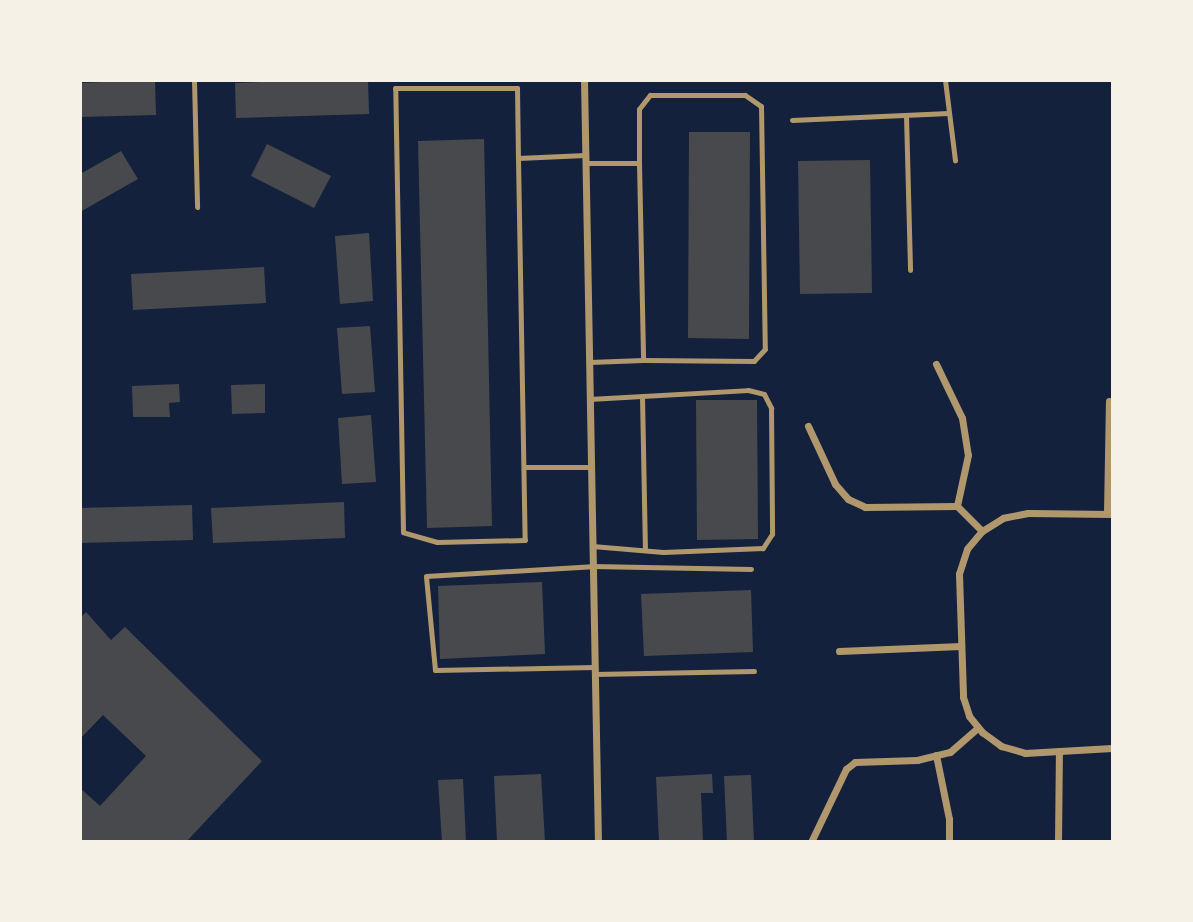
<!DOCTYPE html>
<html>
<head>
<meta charset="utf-8">
<style>
	body { margin:0 }
	#map { position:relative; width:1193px; height:922px; overflow:hidden; background:#14213d; font-family:"Archivo Narrow",sans-serif }
	div>[style] { position:absolute }
	[style*='--x'] { left:calc(var(--x)*1px); top:calc(var(--y)*1px); width:calc(var(--w)*1px); rotate:calc(var(--a)*1deg) }
	.building>* { inset:0; background:#48494c }
	.service>* { height:5px; margin:-2.5px; padding:0 2.5px; transform-origin:2.5px; border-radius:2.5px; background:#b1986c }
	.minor>* { height:7px; margin:-3.5px; padding:0 3.5px; transform-origin:3.5px; border-radius:3.5px; background:#b1986c }
	span { translate:-50% -50%; white-space:nowrap; text-align:center; line-height:1.15; -webkit-text-stroke:6px #f6f1e7; paint-order:stroke }
	.frame { position:absolute; inset:0; border:82px solid #f6f1e7; pointer-events:none }
</style>
</head>
<body>
<div id="map">
	<div class="building">
		<div style="clip-path:polygon(155px 80px,156px 115px,80px 117px,80px 83px)"></div>
		<div style="clip-path:polygon(321px 80px,368px 80px,369px 114px,236px 118px,235px 83px)"></div>
		<div style="clip-path:polygon(689px 132px,750px 132px,749px 339px,688px 338px)"></div>
		<div style="clip-path:polygon(484px 139px,492px 526px,427px 528px,418px 141px)"></div>
		<div style="clip-path:polygon(267px 144px,331px 176px,314px 208px,251px 176px)"></div>
		<div style="clip-path:polygon(121px 151px,138px 179px,80px 212px,80px 174px)"></div>
		<div style="clip-path:polygon(870px 160px,872px 293px,800px 294px,798px 161px)"></div>
		<div style="clip-path:polygon(369px 233px,373px 301px,340px 304px,335px 236px)"></div>
		<div style="clip-path:polygon(264px 267px,266px 303px,133px 310px,131px 274px)"></div>
		<div style="clip-path:polygon(370px 326px,375px 392px,342px 394px,337px 328px)"></div>
		<div style="clip-path:polygon(179px 384px,180px 402px,169px 403px,170px 417px,133px 417px,132px 386px)"></div>
		<div style="clip-path:polygon(265px 384px,265px 413px,232px 414px,231px 385px)"></div>
		<div style="clip-path:polygon(696px 400px,757px 400px,758px 539px,697px 540px)"></div>
		<div style="clip-path:polygon(371px 415px,376px 482px,342px 484px,338px 418px)"></div>
		<div style="clip-path:polygon(344px 502px,345px 538px,213px 543px,211px 508px)"></div>
		<div style="clip-path:polygon(192px 505px,193px 540px,80px 543px,80px 508px)"></div>
		<div style="clip-path:polygon(542px 582px,545px 654px,440px 659px,438px 586px)"></div>
		<div style="clip-path:polygon(751px 590px,753px 652px,644px 656px,641px 594px)"></div>
		<div style="clip-path:polygon(86px 612px,111px 640px,125px 627px,262px 761px,186px 842px,80px 842px,80px 788px,100px 806px,146px 756px,103px 715px,80px 739px,80px 618px)"></div>
		<div style="clip-path:polygon(541px 774px,545px 842px,497px 842px,494px 776px)"></div>
		<div style="clip-path:polygon(712px 774px,713px 793px,701px 793px,703px 842px,659px 842px,656px 777px)"></div>
		<div style="clip-path:polygon(751px 775px,754px 842px,727px 842px,724px 776px)"></div>
		<div style="clip-path:polygon(463px 779px,466px 842px,442px 842px,438px 780px)"></div>
	</div>
	<div class="service">
		<div style="--x:194;--y:80;--w:127;--a:88.6"></div>
		<div style="--x:945;--y:80;--w:81;--a:82.9"></div>
		<div style="--x:906;--y:115;--w:155;--a:88.5"></div>
		<div style="--x:792;--y:120;--w:157;--a:-2.6"></div>
		<div style="--x:518;--y:158;--w:382;--a:89"></div>
		<div style="--x:525;--y:540;--w:88;--a:178.7"></div>
		<div style="--x:437;--y:542;--w:35;--a:-164"></div>
		<div style="--x:403;--y:532;--w:444;--a:-91"></div>
		<div style="--x:395;--y:88;--w:122;--a:0"></div>
		<div style="--x:517;--y:88;--w:70;--a:89.2"></div>
		<div style="--x:518;--y:158;--w:67;--a:-2.6"></div>
		<div style="--x:585;--y:163;--w:54;--a:0"></div>
		<div style="--x:639;--y:163;--w:197;--a:88.8"></div>
		<div style="--x:643;--y:360;--w:54;--a:177.9"></div>
		<div style="--x:639;--y:163;--w:54;--a:-90"></div>
		<div style="--x:639;--y:109;--w:18;--a:-52"></div>
		<div style="--x:650;--y:95;--w:95;--a:0"></div>
		<div style="--x:745;--y:95;--w:19;--a:35"></div>
		<div style="--x:761;--y:106;--w:243;--a:89.1"></div>
		<div style="--x:765;--y:349;--w:16;--a:133"></div>
		<div style="--x:754;--y:361;--w:111;--a:-179.5"></div>
		<div style="--x:642;--y:396;--w:152;--a:88.9"></div>
		<div style="--x:589;--y:399;--w:159;--a:-3.2"></div>
		<div style="--x:748;--y:390;--w:16;--a:14"></div>
		<div style="--x:764;--y:394;--w:16;--a:63"></div>
		<div style="--x:771;--y:408;--w:126;--a:89.5"></div>
		<div style="--x:772;--y:534;--w:17;--a:123"></div>
		<div style="--x:763;--y:548;--w:100;--a:177.7"></div>
		<div style="--x:663;--y:552;--w:71;--a:-175.2"></div>
		<div style="--x:524;--y:467;--w:67;--a:0"></div>
		<div style="--x:594;--y:667;--w:159;--a:178.9"></div>
		<div style="--x:435;--y:670;--w:94;--a:-95.5"></div>
		<div style="--x:426;--y:576;--w:166;--a:-3.4"></div>
		<div style="--x:592;--y:566;--w:159;--a:1.1"></div>
		<div style="--x:594;--y:674;--w:160;--a:-1.1"></div>
	</div>
	<div class="minor">
		<div style="--x:584;--y:80;--w:762;--a:88.95"></div>
		<div style="--x:936;--y:364;--w:60;--a:64.3"></div>
		<div style="--x:962;--y:418;--w:37;--a:81"></div>
		<div style="--x:968;--y:455;--w:52;--a:102.2"></div>
		<div style="--x:957;--y:506;--w:35;--a:45"></div>
		<div style="--x:808;--y:426;--w:64;--a:65"></div>
		<div style="--x:835;--y:484;--w:20;--a:49"></div>
		<div style="--x:848;--y:499;--w:19;--a:25"></div>
		<div style="--x:865;--y:507;--w:92;--a:-0.6"></div>
		<div style="--x:1107;--y:513;--w:112;--a:-89"></div>
		<div style="--x:1112;--y:514;--w:84;--a:-179.3"></div>
		<div style="--x:1028;--y:513;--w:25;--a:169"></div>
		<div style="--x:1003;--y:518;--w:25;--a:148"></div>
		<div style="--x:982;--y:531;--w:23;--a:130"></div>
		<div style="--x:967;--y:549;--w:26;--a:108"></div>
		<div style="--x:959;--y:574;--w:123;--a:88.1"></div>
		<div style="--x:963;--y:697;--w:20;--a:72"></div>
		<div style="--x:969;--y:716;--w:21;--a:51"></div>
		<div style="--x:982;--y:732;--w:24;--a:36"></div>
		<div style="--x:1001;--y:746;--w:25;--a:16"></div>
		<div style="--x:1025;--y:753;--w:87;--a:-3.3"></div>
		<div style="--x:839;--y:651;--w:122;--a:-2.3"></div>
		<div style="--x:936;--y:755;--w:65;--a:78.5"></div>
		<div style="--x:949;--y:819;--w:23;--a:90"></div>
		<div style="--x:811;--y:842;--w:81;--a:-64.4"></div>
		<div style="--x:846;--y:769;--w:11;--a:-38"></div>
		<div style="--x:855;--y:762;--w:62;--a:-1.8"></div>
		<div style="--x:917;--y:760;--w:34;--a:-14"></div>
		<div style="--x:950;--y:752;--w:37;--a:-41"></div>
		<div style="--x:1058;--y:842;--w:91;--a:-89.4"></div>
	</div>
	<div class="frame"></div>
</div>
</body>
</html>
